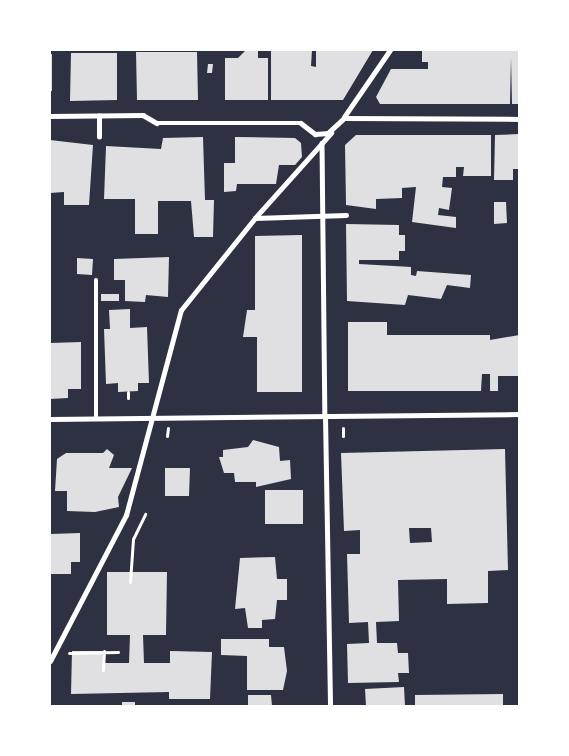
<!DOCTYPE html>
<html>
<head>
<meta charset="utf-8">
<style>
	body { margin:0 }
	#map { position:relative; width:569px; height:756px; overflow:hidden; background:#2d3142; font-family:"Source Sans 3",sans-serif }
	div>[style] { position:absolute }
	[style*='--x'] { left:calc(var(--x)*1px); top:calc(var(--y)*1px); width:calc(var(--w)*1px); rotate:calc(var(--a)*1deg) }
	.building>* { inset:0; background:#e0e0e3 }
	.path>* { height:3px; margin:-1.5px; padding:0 1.5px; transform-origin:1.5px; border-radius:1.5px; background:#fff }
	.service>* { height:4px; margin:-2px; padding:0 2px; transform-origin:2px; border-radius:2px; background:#fff }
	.pedestrian>* { height:4.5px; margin:-2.25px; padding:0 2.25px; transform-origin:2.25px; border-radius:2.25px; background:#fff }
	.minor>* { height:5px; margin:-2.5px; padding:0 2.5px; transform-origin:2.5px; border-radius:2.5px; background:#fff }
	span { translate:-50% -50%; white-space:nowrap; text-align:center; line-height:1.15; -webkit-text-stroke:5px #fff; paint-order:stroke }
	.frame { position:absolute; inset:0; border:51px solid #fff; pointer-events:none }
</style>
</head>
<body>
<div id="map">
	<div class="building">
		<div style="clip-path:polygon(246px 50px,258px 50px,258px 58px,268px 58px,268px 100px,225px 100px,225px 58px,238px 58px)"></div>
		<div style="clip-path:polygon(271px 50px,312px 50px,311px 66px,316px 67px,316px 50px,373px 50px,343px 100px,271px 100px)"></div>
		<div style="clip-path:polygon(422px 50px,519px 50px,519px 104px,512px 104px,511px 57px,510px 104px,380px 104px,376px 97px,391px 69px,428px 69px,428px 62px,422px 62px)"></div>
		<div style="clip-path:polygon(136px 52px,197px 52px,198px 100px,137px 100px)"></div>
		<div style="clip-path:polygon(71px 53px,117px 53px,117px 100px,70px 101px)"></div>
		<div style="clip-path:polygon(50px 54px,52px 54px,52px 91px,50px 91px)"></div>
		<div style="clip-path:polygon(208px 64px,213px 64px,212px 73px,207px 73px)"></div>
		<div style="clip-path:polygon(519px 134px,519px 169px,513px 169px,513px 180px,494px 180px,495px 135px)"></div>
		<div style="clip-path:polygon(356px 135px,491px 135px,491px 176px,463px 176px,464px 167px,456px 167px,456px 177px,443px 177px,442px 187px,452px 188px,449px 210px,439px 208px,438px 215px,456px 217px,456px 228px,412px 222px,416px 187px,402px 188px,402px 198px,376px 199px,376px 209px,346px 205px,345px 145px)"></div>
		<div style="clip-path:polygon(203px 137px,205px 200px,214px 200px,213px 237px,194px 237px,191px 201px,158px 201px,158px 234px,135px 234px,135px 199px,104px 199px,106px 146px,161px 149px,163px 138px)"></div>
		<div style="clip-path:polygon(235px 137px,295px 138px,301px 143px,302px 157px,295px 165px,279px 165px,276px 184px,237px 184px,236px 191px,224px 192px,224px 163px,235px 163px)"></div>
		<div style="clip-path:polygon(50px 140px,93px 145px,89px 205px,64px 205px,64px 192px,50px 193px)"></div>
		<div style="clip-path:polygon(494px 202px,506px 202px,507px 223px,494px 224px)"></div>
		<div style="clip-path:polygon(346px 224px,399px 225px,399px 235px,405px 235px,405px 251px,399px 251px,399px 260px,359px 260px,359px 264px,411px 267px,411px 275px,416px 276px,417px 271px,471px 275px,470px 288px,447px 285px,441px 299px,408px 295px,405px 305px,347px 301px)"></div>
		<div style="clip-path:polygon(302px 235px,302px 392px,257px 392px,257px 337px,243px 337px,247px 310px,255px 310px,255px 236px)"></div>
		<div style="clip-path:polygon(169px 257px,168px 297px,146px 295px,145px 302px,125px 301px,125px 280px,114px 280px,114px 259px)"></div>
		<div style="clip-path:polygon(77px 258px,93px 259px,92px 275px,77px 274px)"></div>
		<div style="clip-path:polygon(101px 294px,119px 294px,119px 301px,101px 301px)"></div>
		<div style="clip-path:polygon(130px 309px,130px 328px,147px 327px,149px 383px,138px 383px,138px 391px,118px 392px,118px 383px,106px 384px,104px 329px,110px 329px,109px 310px)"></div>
		<div style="clip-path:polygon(348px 322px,387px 322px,387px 335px,490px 335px,490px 340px,519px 335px,519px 376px,498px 376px,498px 391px,490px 391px,490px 374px,482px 374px,481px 391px,348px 391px)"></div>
		<div style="clip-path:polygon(81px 342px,81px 389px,68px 389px,68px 398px,50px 399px,50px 343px)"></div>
		<div style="clip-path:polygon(253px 440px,279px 447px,280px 461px,290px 460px,291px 479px,256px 487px,256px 482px,235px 482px,234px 473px,224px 473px,219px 457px,223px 457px,223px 450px,248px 447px)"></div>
		<div style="clip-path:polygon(107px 449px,114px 455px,109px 468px,132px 468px,118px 497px,119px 507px,95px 512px,67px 511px,67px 491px,55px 491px,57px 459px,66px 453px,103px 453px)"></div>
		<div style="clip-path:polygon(evenodd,505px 449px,508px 570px,488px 571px,488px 603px,447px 604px,447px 579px,398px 580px,399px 621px,376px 622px,377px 643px,397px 643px,398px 653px,408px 653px,409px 673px,398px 673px,399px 682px,348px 683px,347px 644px,369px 643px,368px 622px,349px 623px,347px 554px,360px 554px,360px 530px,344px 531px,341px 453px,505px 449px,409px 528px,431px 528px,432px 542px,410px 543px,409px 528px)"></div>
		<div style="clip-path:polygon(165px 468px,190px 468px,189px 496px,165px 496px)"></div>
		<div style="clip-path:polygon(265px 490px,303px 490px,303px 524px,265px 524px)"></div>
		<div style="clip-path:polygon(80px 533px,80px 562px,71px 562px,71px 574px,50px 574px,50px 534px)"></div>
		<div style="clip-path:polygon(275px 557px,277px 579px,287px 579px,287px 600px,277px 600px,275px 619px,262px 620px,262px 628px,248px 628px,245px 608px,235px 609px,240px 558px)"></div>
		<div style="clip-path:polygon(107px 572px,167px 572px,166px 635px,143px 635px,144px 663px,170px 663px,170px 651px,212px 652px,210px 699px,169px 699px,169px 692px,71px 694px,72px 651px,103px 651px,103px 663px,129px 663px,130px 635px,107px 635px)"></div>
		<div style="clip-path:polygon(221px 639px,269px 639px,269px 647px,284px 647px,287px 671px,283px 690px,247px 690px,247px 656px,221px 655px)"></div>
		<div style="clip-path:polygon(404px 687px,405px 706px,366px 706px,365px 689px)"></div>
		<div style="clip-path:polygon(503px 694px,503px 706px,415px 706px,415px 695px)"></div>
		<div style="clip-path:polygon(248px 695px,271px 695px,272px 706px,248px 706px)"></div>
		<div style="clip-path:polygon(122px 702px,135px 702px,135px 706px,122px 706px)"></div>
	</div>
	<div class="path">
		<div style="--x:128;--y:398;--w:6;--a:-90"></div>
		<div style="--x:167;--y:436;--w:8;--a:-83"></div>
		<div style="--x:343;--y:436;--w:8;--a:-90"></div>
		<div style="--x:130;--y:582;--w:43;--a:-86"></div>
		<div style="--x:133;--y:539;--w:28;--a:-64"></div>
		<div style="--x:69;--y:653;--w:49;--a:-1.2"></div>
		<div style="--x:103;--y:670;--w:19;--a:-87"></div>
	</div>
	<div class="service">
		<div style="--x:96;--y:280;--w:139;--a:90"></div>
	</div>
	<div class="pedestrian">
		<div style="--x:50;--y:116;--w:93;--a:-0.6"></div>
		<div style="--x:143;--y:115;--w:16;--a:30"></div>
		<div style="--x:157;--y:123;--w:144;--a:0"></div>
		<div style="--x:301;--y:123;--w:18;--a:38"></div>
		<div style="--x:315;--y:134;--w:13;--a:-4"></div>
		<div style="--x:328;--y:133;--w:22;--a:-43"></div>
		<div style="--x:344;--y:118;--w:175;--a:0.3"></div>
		<div style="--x:344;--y:117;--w:81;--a:-55.5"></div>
		<div style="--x:99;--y:137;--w:21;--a:-90"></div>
		<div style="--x:322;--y:143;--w:273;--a:89.4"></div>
		<div style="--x:255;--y:218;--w:114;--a:-48.2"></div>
		<div style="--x:255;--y:218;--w:91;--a:-1.9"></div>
	</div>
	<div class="minor">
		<div style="--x:325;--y:416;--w:290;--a:89"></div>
		<div style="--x:50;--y:419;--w:469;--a:-0.6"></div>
		<div style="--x:50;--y:661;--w:165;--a:-62.5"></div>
		<div style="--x:126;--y:515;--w:212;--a:-75"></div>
		<div style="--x:181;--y:310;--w:118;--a:-51.2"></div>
	</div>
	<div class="frame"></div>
</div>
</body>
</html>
